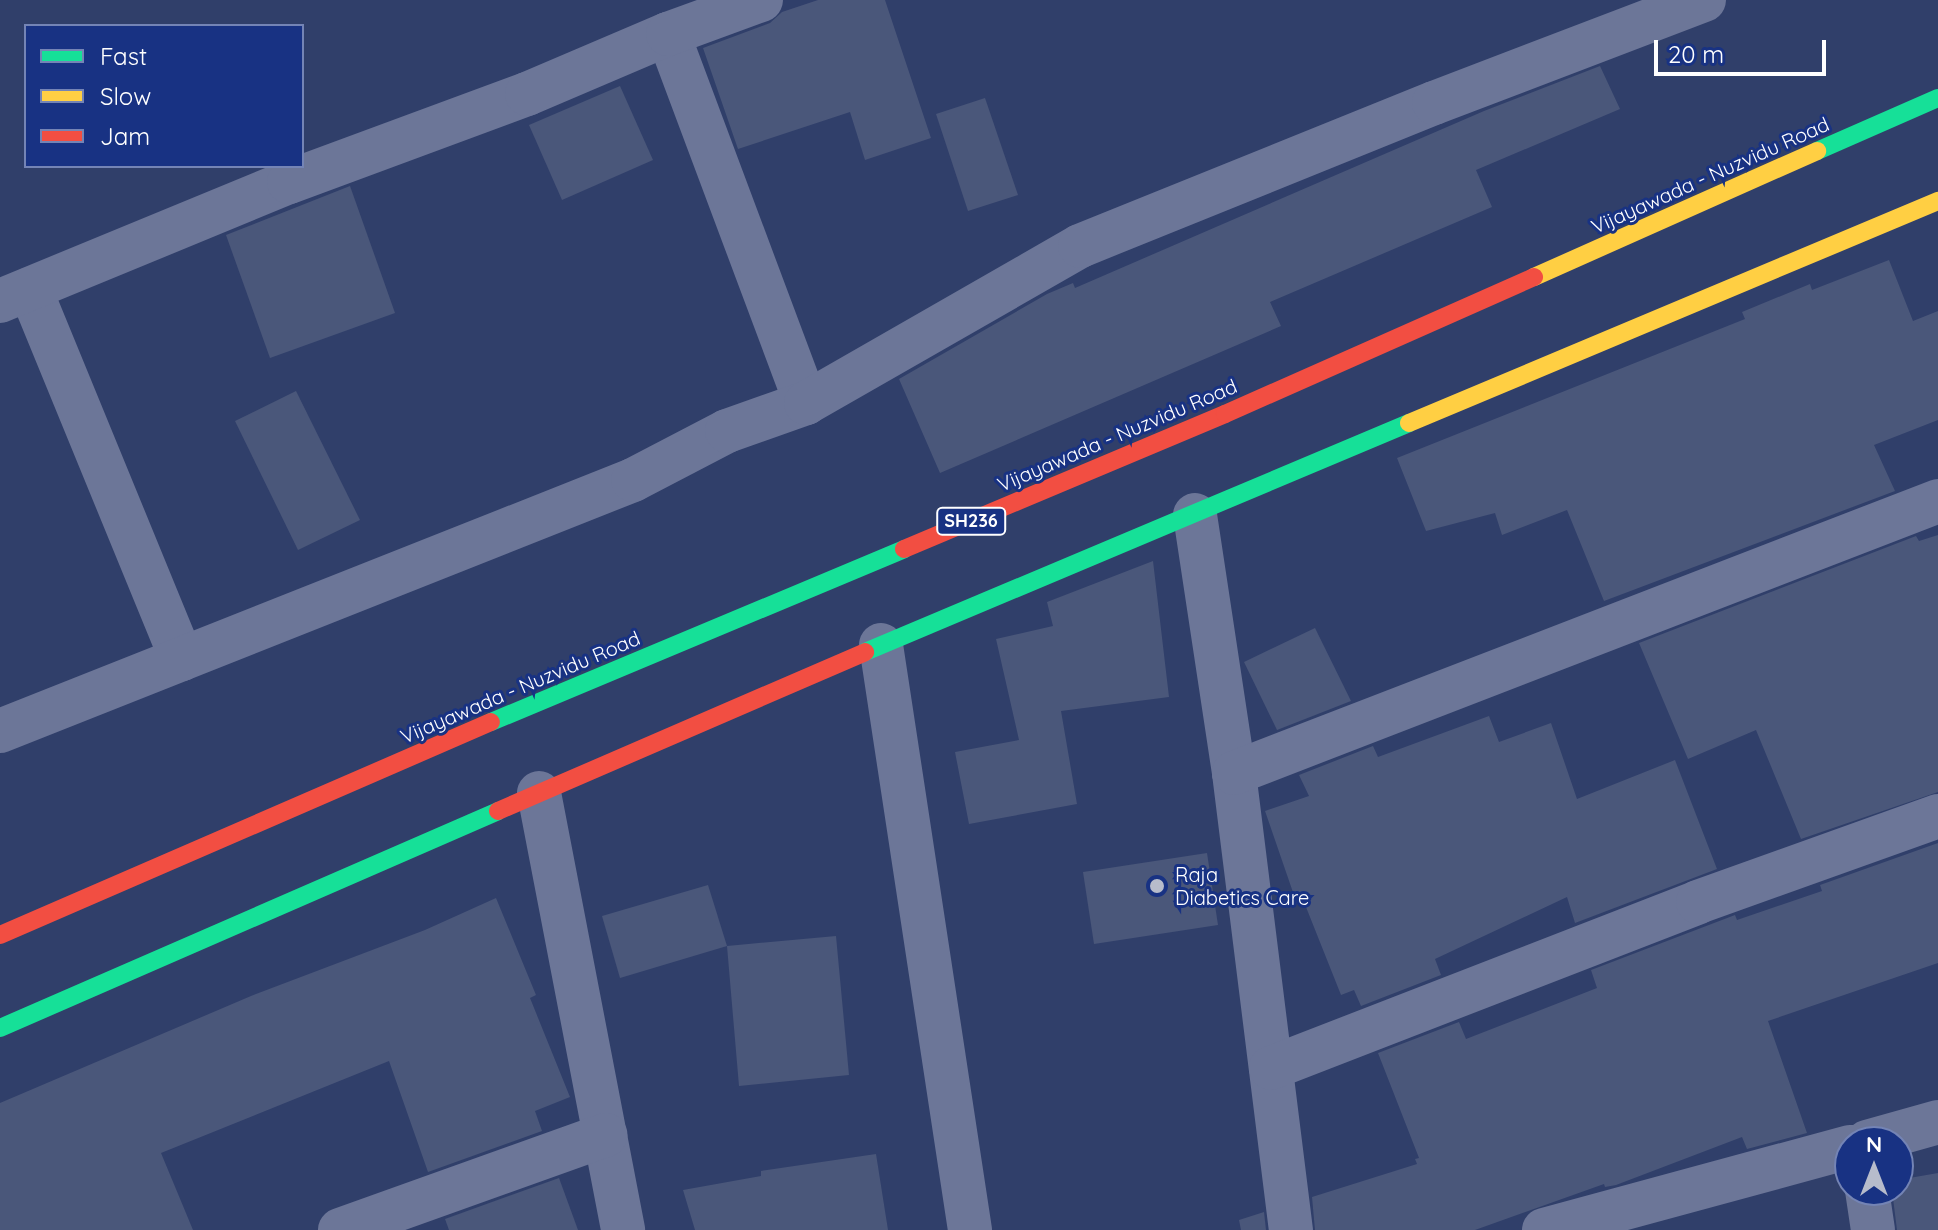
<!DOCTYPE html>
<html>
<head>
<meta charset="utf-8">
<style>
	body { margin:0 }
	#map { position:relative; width:1938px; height:1230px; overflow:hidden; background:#303f6a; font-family:Quicksand,sans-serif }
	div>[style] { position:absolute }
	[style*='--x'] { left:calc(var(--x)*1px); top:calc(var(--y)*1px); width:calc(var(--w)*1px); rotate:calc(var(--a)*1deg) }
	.building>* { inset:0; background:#4a577a }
	.street>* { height:44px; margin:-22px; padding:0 22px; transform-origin:22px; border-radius:22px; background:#6c7698 }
	.fast>* { height:18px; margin:-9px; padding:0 9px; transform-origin:9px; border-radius:9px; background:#16e098 }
	.slow>* { height:18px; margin:-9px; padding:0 9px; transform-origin:9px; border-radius:9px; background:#ffcf43 }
	.jam>* { height:18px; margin:-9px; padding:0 9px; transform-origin:9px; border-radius:9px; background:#f24e42 }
	.dots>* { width:22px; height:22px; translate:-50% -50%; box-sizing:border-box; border:4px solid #183283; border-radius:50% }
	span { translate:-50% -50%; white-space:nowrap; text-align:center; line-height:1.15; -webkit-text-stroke:6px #183283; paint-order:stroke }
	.shield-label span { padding:2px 6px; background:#183283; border:2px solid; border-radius:6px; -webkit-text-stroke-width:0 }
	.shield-label { font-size:18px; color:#fff; font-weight:700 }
	.street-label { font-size:20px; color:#fff }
	.poi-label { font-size:20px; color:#fff }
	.left { translate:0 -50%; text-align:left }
	.legend { position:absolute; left:24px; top:24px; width:280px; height:144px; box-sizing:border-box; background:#183283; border:2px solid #7484b5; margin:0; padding:10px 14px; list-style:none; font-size:24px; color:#fff }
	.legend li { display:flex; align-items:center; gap:16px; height:40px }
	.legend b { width:40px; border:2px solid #7484b5 }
	.north { position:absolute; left:1834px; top:1126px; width:80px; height:80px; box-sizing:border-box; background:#183283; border:2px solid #7484b5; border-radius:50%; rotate:0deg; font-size:22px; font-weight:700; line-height:32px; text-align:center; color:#fff }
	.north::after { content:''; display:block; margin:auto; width:28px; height:36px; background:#b7bccb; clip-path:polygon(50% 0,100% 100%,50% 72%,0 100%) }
	.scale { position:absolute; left:1654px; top:40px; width:172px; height:36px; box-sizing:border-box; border:4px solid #fff; border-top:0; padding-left:10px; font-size:24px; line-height:28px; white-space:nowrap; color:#fff; -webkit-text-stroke:6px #183283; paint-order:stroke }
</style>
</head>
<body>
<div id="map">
	<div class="building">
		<div style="clip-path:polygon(818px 0,885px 0,931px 138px,865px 160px,850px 112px,738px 149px,703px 48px,770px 23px,782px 12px)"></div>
		<div style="clip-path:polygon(1600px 66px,1620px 109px,1476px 170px,1492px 207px,1270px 302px,1281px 326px,940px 473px,899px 379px,1047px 294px,1073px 283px,1075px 288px,1484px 111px)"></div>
		<div style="clip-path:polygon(620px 86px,653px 160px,562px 200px,529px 125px)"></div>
		<div style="clip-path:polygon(985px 98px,1018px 195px,968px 211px,936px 114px)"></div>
		<div style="clip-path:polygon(350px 186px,395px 313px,270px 358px,226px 235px)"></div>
		<div style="clip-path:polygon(1889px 260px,1913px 321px,1938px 311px,1938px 420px,1874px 445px,1895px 491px,1604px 601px,1567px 510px,1502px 535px,1495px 513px,1426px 531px,1397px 458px,1745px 319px,1742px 312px,1810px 284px,1812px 290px)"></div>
		<div style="clip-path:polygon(296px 391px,360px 520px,298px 550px,235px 421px)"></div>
		<div style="clip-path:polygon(1938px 535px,1938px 792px,1801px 839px,1756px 730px,1688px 759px,1639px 643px,1916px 536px,1919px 541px)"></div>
		<div style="clip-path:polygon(1153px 561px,1169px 697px,1061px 711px,1077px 804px,969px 824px,955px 752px,1019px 740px,996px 639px,1053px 626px,1047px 602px)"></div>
		<div style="clip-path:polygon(1315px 628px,1351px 701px,1277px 730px,1244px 662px)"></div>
		<div style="clip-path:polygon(1489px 716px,1499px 742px,1551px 723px,1577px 799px,1675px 760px,1717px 869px,1575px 923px,1567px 897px,1435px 959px,1441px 975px,1361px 1006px,1354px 990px,1341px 995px,1304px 902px,1297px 904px,1265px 811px,1309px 796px,1299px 775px,1373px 746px,1378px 757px)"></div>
		<div style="clip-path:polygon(1938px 843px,1938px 963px,1768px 1021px,1807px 1133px,1747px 1149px,1742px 1137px,1616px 1185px,1605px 1187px,1604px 1184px,1475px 1230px,1315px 1230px,1312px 1197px,1417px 1164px,1415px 1159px,1419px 1158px,1378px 1053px,1459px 1022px,1466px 1039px,1597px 988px,1591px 970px,1735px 915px,1737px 920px,1822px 891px,1820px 885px)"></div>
		<div style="clip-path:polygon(1207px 853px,1218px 925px,1094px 944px,1083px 872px)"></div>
		<div style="clip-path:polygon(708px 885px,727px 946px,620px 978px,602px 916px)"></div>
		<div style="clip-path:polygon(496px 898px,536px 995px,530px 998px,570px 1097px,535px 1111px,542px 1131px,428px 1172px,389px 1061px,161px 1153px,193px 1230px,0 1230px,0 1103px,251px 996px,425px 930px)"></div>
		<div style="clip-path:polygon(836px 936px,849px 1075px,739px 1086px,727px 946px)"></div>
		<div style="clip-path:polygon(876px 1154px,888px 1230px,695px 1230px,683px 1190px,761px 1176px,761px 1171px)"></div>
		<div style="clip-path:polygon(1938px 1173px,1938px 1230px,1897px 1230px,1892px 1190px,1898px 1190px,1898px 1180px)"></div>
		<div style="clip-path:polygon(559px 1178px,578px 1230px,449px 1230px,445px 1219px)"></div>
		<div style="clip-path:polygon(1264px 1212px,1266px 1230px,1241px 1230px,1239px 1220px)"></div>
	</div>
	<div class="street">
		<div style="--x:668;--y:34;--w:394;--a:69.5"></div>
		<div style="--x:30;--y:289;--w:400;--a:67.7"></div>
		<div style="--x:0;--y:301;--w:313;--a:-22.4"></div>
		<div style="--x:289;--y:182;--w:254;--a:-20.3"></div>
		<div style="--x:527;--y:94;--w:153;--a:-23.1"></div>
		<div style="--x:668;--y:34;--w:99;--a:-20.1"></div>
		<div style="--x:1195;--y:515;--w:261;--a:81.4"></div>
		<div style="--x:1234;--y:773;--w:461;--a:82.9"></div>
		<div style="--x:881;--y:645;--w:592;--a:81.35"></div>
		<div style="--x:0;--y:731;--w:681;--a:-21.63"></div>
		<div style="--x:633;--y:480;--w:106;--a:-27.5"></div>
		<div style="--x:727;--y:431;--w:84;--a:-19.5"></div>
		<div style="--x:806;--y:403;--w:316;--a:-29.8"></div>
		<div style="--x:1080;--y:246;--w:382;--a:-22"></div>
		<div style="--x:1434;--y:103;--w:289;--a:-20.9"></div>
		<div style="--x:1234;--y:773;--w:755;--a:-21.12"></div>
		<div style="--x:539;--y:793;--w:445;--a:79.1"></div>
		<div style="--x:1271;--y:1068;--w:458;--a:-21.2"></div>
		<div style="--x:1698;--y:902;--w:255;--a:-19.7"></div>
		<div style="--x:1867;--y:1142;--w:74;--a:-15.7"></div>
		<div style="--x:1867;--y:1190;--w:40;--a:81.5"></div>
		<div style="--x:340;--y:1230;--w:282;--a:-19.7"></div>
		<div style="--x:1544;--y:1230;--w:317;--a:-15.2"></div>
	</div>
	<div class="fast">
		<div style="--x:1817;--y:151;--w:132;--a:-23.7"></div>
		<div style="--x:865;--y:652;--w:590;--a:-22.83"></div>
		<div style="--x:491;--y:722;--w:448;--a:-22.7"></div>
		<div style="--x:0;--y:1028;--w:543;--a:-23.54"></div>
	</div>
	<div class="slow">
		<div style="--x:1534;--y:277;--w:310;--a:-24"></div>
		<div style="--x:1409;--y:423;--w:574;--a:-22.77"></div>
	</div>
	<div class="jam">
		<div style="--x:904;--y:549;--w:348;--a:-22.8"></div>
		<div style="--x:1225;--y:414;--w:338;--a:-23.9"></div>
		<div style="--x:498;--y:811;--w:400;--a:-23.4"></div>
		<div style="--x:0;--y:935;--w:535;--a:-23.45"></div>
	</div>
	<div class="dots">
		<div style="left:1157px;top:886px;background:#b7bccb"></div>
	</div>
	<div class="shield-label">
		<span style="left:971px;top:521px">SH236</span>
	</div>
	<div class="street-label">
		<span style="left:1710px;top:175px;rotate:-24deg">Vijayawada - Nuzvidu Road</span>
		<span style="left:1117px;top:435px;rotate:-23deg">Vijayawada - Nuzvidu Road</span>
		<span style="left:520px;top:687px;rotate:-23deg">Vijayawada - Nuzvidu Road</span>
	</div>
	<div class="poi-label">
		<span class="left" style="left:1175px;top:886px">Raja<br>Diabetics Care</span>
	</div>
	<ul class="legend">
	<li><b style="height:10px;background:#16e098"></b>Fast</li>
	<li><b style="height:10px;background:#ffcf43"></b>Slow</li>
	<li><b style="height:10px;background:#f24e42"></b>Jam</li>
	</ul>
	<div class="north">N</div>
	<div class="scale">20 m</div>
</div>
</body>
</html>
